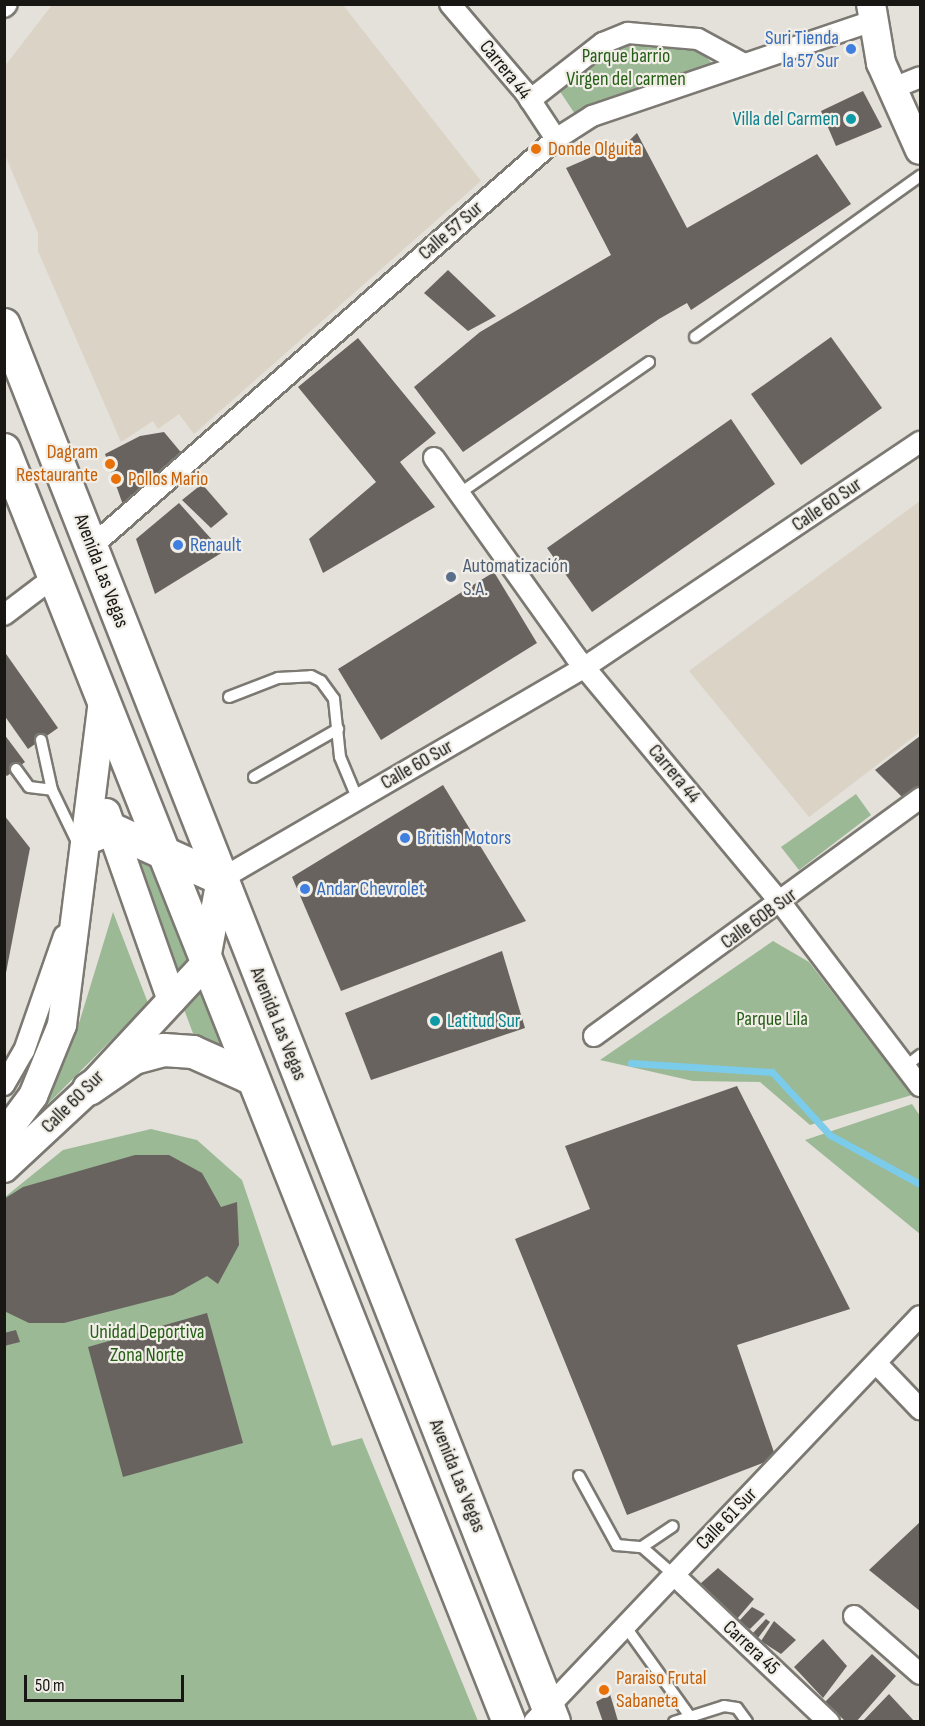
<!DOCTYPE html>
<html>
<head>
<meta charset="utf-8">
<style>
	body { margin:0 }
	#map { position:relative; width:925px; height:1726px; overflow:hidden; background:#e4e0da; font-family:"Sofia Sans Condensed",sans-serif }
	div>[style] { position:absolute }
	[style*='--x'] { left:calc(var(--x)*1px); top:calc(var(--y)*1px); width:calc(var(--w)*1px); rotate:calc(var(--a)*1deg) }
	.built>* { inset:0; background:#dad3c6 }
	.green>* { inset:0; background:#9cb996 }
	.stream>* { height:7px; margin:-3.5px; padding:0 3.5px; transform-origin:3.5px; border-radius:3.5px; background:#7bcbea }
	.building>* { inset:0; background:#68635f }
	.roads { filter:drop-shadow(2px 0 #7c7973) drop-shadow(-2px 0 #7c7973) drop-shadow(0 2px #7c7973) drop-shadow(0 -2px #7c7973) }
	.service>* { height:10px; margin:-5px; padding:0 5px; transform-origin:5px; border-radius:5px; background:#fff }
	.minor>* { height:20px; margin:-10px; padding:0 10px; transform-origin:10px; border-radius:10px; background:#fff }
	.secondary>* { height:28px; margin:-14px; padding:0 14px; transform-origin:14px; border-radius:14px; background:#fff }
	.primary>* { height:32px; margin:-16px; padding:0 16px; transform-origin:16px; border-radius:16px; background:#fff }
	.dots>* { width:16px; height:16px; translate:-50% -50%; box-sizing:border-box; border:3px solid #f1eee7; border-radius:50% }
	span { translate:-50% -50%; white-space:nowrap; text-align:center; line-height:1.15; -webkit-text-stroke:4.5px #f1eee7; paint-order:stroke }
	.shop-label { font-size:20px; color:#366cbe }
	.right { translate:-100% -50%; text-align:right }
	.left { translate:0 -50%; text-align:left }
	.park-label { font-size:20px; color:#255e16 }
	.street-label { font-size:20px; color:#181714 }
	.culture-label { font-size:20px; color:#0d838f }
	.food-label { font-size:20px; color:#c56008 }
	.service-label { font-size:20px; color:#4e5e75 }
	.frame { position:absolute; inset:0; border:6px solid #181714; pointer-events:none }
	.scale { position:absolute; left:24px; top:1675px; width:160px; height:27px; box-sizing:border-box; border:3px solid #181714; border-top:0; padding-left:8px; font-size:18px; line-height:21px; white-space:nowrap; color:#181714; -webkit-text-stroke:4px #f1eee7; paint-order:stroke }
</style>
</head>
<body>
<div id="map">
	<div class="built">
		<div style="clip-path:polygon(52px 5px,343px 5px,481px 181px,194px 434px,179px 414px,158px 429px,153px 421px,121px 442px,38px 251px,38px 233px,5px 155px,5px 66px)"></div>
		<div style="clip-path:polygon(920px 501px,920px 732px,809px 817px,689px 671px)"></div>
	</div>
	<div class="green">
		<div style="clip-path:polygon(629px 40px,694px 45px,713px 64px,575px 114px,555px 84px)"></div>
		<div style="clip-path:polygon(856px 794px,871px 815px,799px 870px,781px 847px)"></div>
		<div style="clip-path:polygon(155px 853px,230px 1052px,194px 1036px,129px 863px)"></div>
		<div style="clip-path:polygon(113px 912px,148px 1003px,26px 1126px,58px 1076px,76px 1033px)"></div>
		<div style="clip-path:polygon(773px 941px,809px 962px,912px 1095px,810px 1125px,760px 1082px,693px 1081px,600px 1060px)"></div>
		<div style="clip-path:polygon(912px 1104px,920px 1116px,920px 1234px,805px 1140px)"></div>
		<div style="clip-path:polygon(151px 1129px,197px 1140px,242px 1180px,332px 1446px,362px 1438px,478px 1721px,5px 1722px,5px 1197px,63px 1150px)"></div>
	</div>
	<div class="stream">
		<div style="--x:631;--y:1063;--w:141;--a:3.7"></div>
		<div style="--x:772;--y:1072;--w:86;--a:47.4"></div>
		<div style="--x:830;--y:1135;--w:102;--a:28.6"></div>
	</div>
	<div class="building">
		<div style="clip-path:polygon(863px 91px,882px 127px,836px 146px,821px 111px)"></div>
		<div style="clip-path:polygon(637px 133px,687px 228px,817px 154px,851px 204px,691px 310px,687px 303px,659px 319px,463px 452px,414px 387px,480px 332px,611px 255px,566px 168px,603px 152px,608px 161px)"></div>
		<div style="clip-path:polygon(448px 270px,496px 316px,468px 331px,424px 293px)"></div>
		<div style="clip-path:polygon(831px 337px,882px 408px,801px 465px,751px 394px)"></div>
		<div style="clip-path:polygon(358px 338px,436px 433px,400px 462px,435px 507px,323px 573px,309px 539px,376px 482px,298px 387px)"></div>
		<div style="clip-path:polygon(731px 419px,775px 484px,592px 612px,547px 548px)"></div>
		<div style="clip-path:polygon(164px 432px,184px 456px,123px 505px,105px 454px,140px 436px)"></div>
		<div style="clip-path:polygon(202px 484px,228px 514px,211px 528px,182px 500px)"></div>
		<div style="clip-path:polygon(179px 503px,223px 552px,155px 594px,136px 539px)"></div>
		<div style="clip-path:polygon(494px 572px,537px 643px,381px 740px,338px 669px)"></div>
		<div style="clip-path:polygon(4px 651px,58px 728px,28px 749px,4px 715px)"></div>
		<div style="clip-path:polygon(4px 734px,25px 762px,7px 776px,4px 773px)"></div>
		<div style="clip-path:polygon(920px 736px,920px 787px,904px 799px,875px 770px)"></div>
		<div style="clip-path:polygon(443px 785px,526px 921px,341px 991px,292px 877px)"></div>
		<div style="clip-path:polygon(4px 815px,30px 848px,5px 978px,4px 978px)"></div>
		<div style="clip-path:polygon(502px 951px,525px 1028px,371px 1080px,345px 1013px)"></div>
		<div style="clip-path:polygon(737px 1086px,850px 1309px,737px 1345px,776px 1458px,627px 1515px,515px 1239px,590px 1209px,565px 1146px)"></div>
		<div style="clip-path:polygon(135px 1155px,169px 1155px,202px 1173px,221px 1207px,237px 1202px,239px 1245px,218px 1284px,207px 1276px,173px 1295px,64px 1323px,29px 1323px,4px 1311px,4px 1199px,23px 1187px)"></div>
		<div style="clip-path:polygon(207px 1313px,243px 1443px,123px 1477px,88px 1347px)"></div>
		<div style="clip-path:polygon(16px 1330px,20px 1342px,4px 1346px,4px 1333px)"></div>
		<div style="clip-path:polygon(920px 1522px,920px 1611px,869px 1570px)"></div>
		<div style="clip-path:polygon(718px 1568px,754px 1599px,737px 1619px,700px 1584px)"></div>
		<div style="clip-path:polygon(752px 1607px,765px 1614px,750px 1629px,738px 1622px)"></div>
		<div style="clip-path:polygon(766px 1619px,770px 1622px,758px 1638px,751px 1635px)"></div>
		<div style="clip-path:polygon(774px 1621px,796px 1640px,781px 1654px,761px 1641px)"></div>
		<div style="clip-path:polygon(823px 1639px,847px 1666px,823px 1698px,794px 1667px)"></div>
		<div style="clip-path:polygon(872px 1654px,896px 1676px,856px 1722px,846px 1722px,825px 1702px)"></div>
		<div style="clip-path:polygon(610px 1694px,618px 1721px,603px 1722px,596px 1702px)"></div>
		<div style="clip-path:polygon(889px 1694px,915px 1722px,862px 1722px)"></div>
	</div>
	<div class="roads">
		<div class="service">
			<div style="--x:695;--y:337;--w:277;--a:-35.6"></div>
			<div style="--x:460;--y:493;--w:230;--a:-34.7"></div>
			<div style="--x:229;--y:697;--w:53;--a:-21.2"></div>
			<div style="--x:278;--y:678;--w:33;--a:-3"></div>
			<div style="--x:311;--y:676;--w:11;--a:27"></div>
			<div style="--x:321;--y:681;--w:22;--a:54"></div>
			<div style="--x:334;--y:699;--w:58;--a:84.1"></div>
			<div style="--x:340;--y:757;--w:47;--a:67.3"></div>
			<div style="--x:41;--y:740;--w:51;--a:77.6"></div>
			<div style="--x:52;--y:790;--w:60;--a:64.3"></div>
			<div style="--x:16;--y:769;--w:22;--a:54"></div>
			<div style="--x:29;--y:787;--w:23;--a:7"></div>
			<div style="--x:254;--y:777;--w:97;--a:-29.7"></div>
			<div style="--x:906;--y:1066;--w:18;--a:-38"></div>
			<div style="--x:579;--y:1476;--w:79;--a:61.2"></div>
			<div style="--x:617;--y:1545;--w:25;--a:5"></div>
			<div style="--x:642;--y:1547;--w:37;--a:-34"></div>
			<div style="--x:642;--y:1547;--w:43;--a:41.2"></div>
			<div style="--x:625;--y:1626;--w:110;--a:54.3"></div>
			<div style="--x:674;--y:1722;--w:52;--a:-17.7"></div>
			<div style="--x:724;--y:1706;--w:13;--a:9"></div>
			<div style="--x:737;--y:1708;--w:17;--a:54"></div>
		</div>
		<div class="minor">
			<div style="--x:450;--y:4;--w:116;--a:49.6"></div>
			<div style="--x:525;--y:92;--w:56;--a:56.6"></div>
			<div style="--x:4;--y:7;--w:4;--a:-45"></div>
			<div style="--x:891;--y:89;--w:31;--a:-22"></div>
			<div style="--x:530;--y:100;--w:93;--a:-38"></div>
			<div style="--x:603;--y:43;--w:27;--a:-22"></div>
			<div style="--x:628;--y:33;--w:70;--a:4.9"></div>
			<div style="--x:698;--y:39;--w:52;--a:28.5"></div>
			<div style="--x:434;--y:458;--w:243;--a:54.5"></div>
			<div style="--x:575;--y:656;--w:322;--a:50.2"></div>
			<div style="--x:781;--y:903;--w:230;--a:52.8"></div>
			<div style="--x:91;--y:547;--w:619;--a:-41.26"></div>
			<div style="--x:556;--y:139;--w:43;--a:-32.6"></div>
			<div style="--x:592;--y:116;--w:297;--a:-18.7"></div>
			<div style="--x:4;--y:615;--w:63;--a:-37.2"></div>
			<div style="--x:221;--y:879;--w:421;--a:-30.2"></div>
			<div style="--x:585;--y:667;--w:404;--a:-33.9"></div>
			<div style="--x:594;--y:1036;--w:404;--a:-36.1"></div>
			<div style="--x:4;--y:1085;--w:39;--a:-60"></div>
			<div style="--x:24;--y:1051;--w:122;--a:-70.8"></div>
			<div style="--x:876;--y:1363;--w:64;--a:46.3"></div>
			<div style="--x:674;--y:1575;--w:214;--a:43.5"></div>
			<div style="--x:854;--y:1616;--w:88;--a:41.3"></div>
			<div style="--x:534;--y:1722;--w:560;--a:-46.45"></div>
		</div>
		<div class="secondary">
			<div style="--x:871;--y:4;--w:60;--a:80.4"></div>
			<div style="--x:881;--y:63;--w:95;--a:65.9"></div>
			<div style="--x:106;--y:813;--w:198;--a:70.6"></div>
			<div style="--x:4;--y:1135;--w:49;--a:-53.4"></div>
			<div style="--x:33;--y:1096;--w:77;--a:-67.8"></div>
			<div style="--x:62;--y:1025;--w:328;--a:-82.8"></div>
			<div style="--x:4;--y:1168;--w:116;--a:-42.9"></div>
			<div style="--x:89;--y:1089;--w:171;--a:-47.1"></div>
			<div style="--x:205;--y:964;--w:86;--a:-79.3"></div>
		</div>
		<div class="primary">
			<div style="--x:4;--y:325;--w:1501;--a:68.51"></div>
			<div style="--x:4;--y:450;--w:1369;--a:68.35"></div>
			<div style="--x:87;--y:838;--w:26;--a:-21"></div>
			<div style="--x:111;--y:829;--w:121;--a:24.4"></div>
			<div style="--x:89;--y:1089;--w:55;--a:-34.6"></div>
			<div style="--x:134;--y:1058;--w:31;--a:-15"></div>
			<div style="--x:164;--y:1050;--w:29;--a:4"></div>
			<div style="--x:193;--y:1052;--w:64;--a:24.1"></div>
		</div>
	</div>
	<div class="dots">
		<div style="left:851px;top:49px;background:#3f7fe0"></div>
		<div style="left:851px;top:119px;background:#0f9aa8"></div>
		<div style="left:536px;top:149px;background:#e8710a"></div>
		<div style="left:110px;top:464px;background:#e8710a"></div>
		<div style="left:116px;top:479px;background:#e8710a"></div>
		<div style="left:178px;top:545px;background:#3f7fe0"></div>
		<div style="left:451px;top:577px;background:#5c6f8a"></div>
		<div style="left:405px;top:838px;background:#3f7fe0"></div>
		<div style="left:305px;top:889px;background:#3f7fe0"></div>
		<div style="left:435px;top:1021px;background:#0f9aa8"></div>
		<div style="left:604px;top:1690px;background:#e8710a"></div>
	</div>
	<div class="shop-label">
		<span class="right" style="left:839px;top:50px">Suri Tienda<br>la 57 Sur</span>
		<span class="left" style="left:190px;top:545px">Renault</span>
		<span class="left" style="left:417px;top:838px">British Motors</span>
		<span class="left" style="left:317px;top:889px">Andar Chevrolet</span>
	</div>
	<div class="park-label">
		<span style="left:626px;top:68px">Parque barrio<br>Virgen del carmen</span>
		<span style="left:772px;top:1019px">Parque Lila</span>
		<span style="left:147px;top:1344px">Unidad Deportiva<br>Zona Norte</span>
	</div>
	<div class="street-label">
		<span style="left:505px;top:70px;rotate:51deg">Carrera 44</span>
		<span style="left:451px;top:231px;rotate:-41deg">Calle 57 Sur</span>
		<span style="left:827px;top:505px;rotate:-34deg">Calle 60 Sur</span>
		<span style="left:101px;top:571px;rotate:69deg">Avenida Las Vegas</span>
		<span style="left:417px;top:765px;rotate:-30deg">Calle 60 Sur</span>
		<span style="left:674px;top:774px;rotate:50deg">Carrera 44</span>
		<span style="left:759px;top:919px;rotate:-36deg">Calle 60B Sur</span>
		<span style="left:278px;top:1024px;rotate:68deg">Avenida Las Vegas</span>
		<span style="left:73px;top:1102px;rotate:-45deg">Calle 60 Sur</span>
		<span style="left:457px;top:1476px;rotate:68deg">Avenida Las Vegas</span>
		<span style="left:727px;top:1519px;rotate:-46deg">Calle 61 Sur</span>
		<span style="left:751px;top:1648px;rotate:43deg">Carrera 45</span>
	</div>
	<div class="culture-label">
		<span class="right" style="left:839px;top:119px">Villa del Carmen</span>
		<span class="left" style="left:447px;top:1021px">Latitud Sur</span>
	</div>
	<div class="food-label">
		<span class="left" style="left:548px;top:149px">Donde Olguita</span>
		<span class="right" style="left:98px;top:464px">Dagram<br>Restaurante</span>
		<span class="left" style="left:128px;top:479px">Pollos Mario</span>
		<span class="left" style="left:616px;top:1690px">Paraiso Frutal<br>Sabaneta</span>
	</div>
	<div class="service-label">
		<span class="left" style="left:463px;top:578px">Automatización<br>S.A.</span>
	</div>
	<div class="frame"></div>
	<div class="scale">50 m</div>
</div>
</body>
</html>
